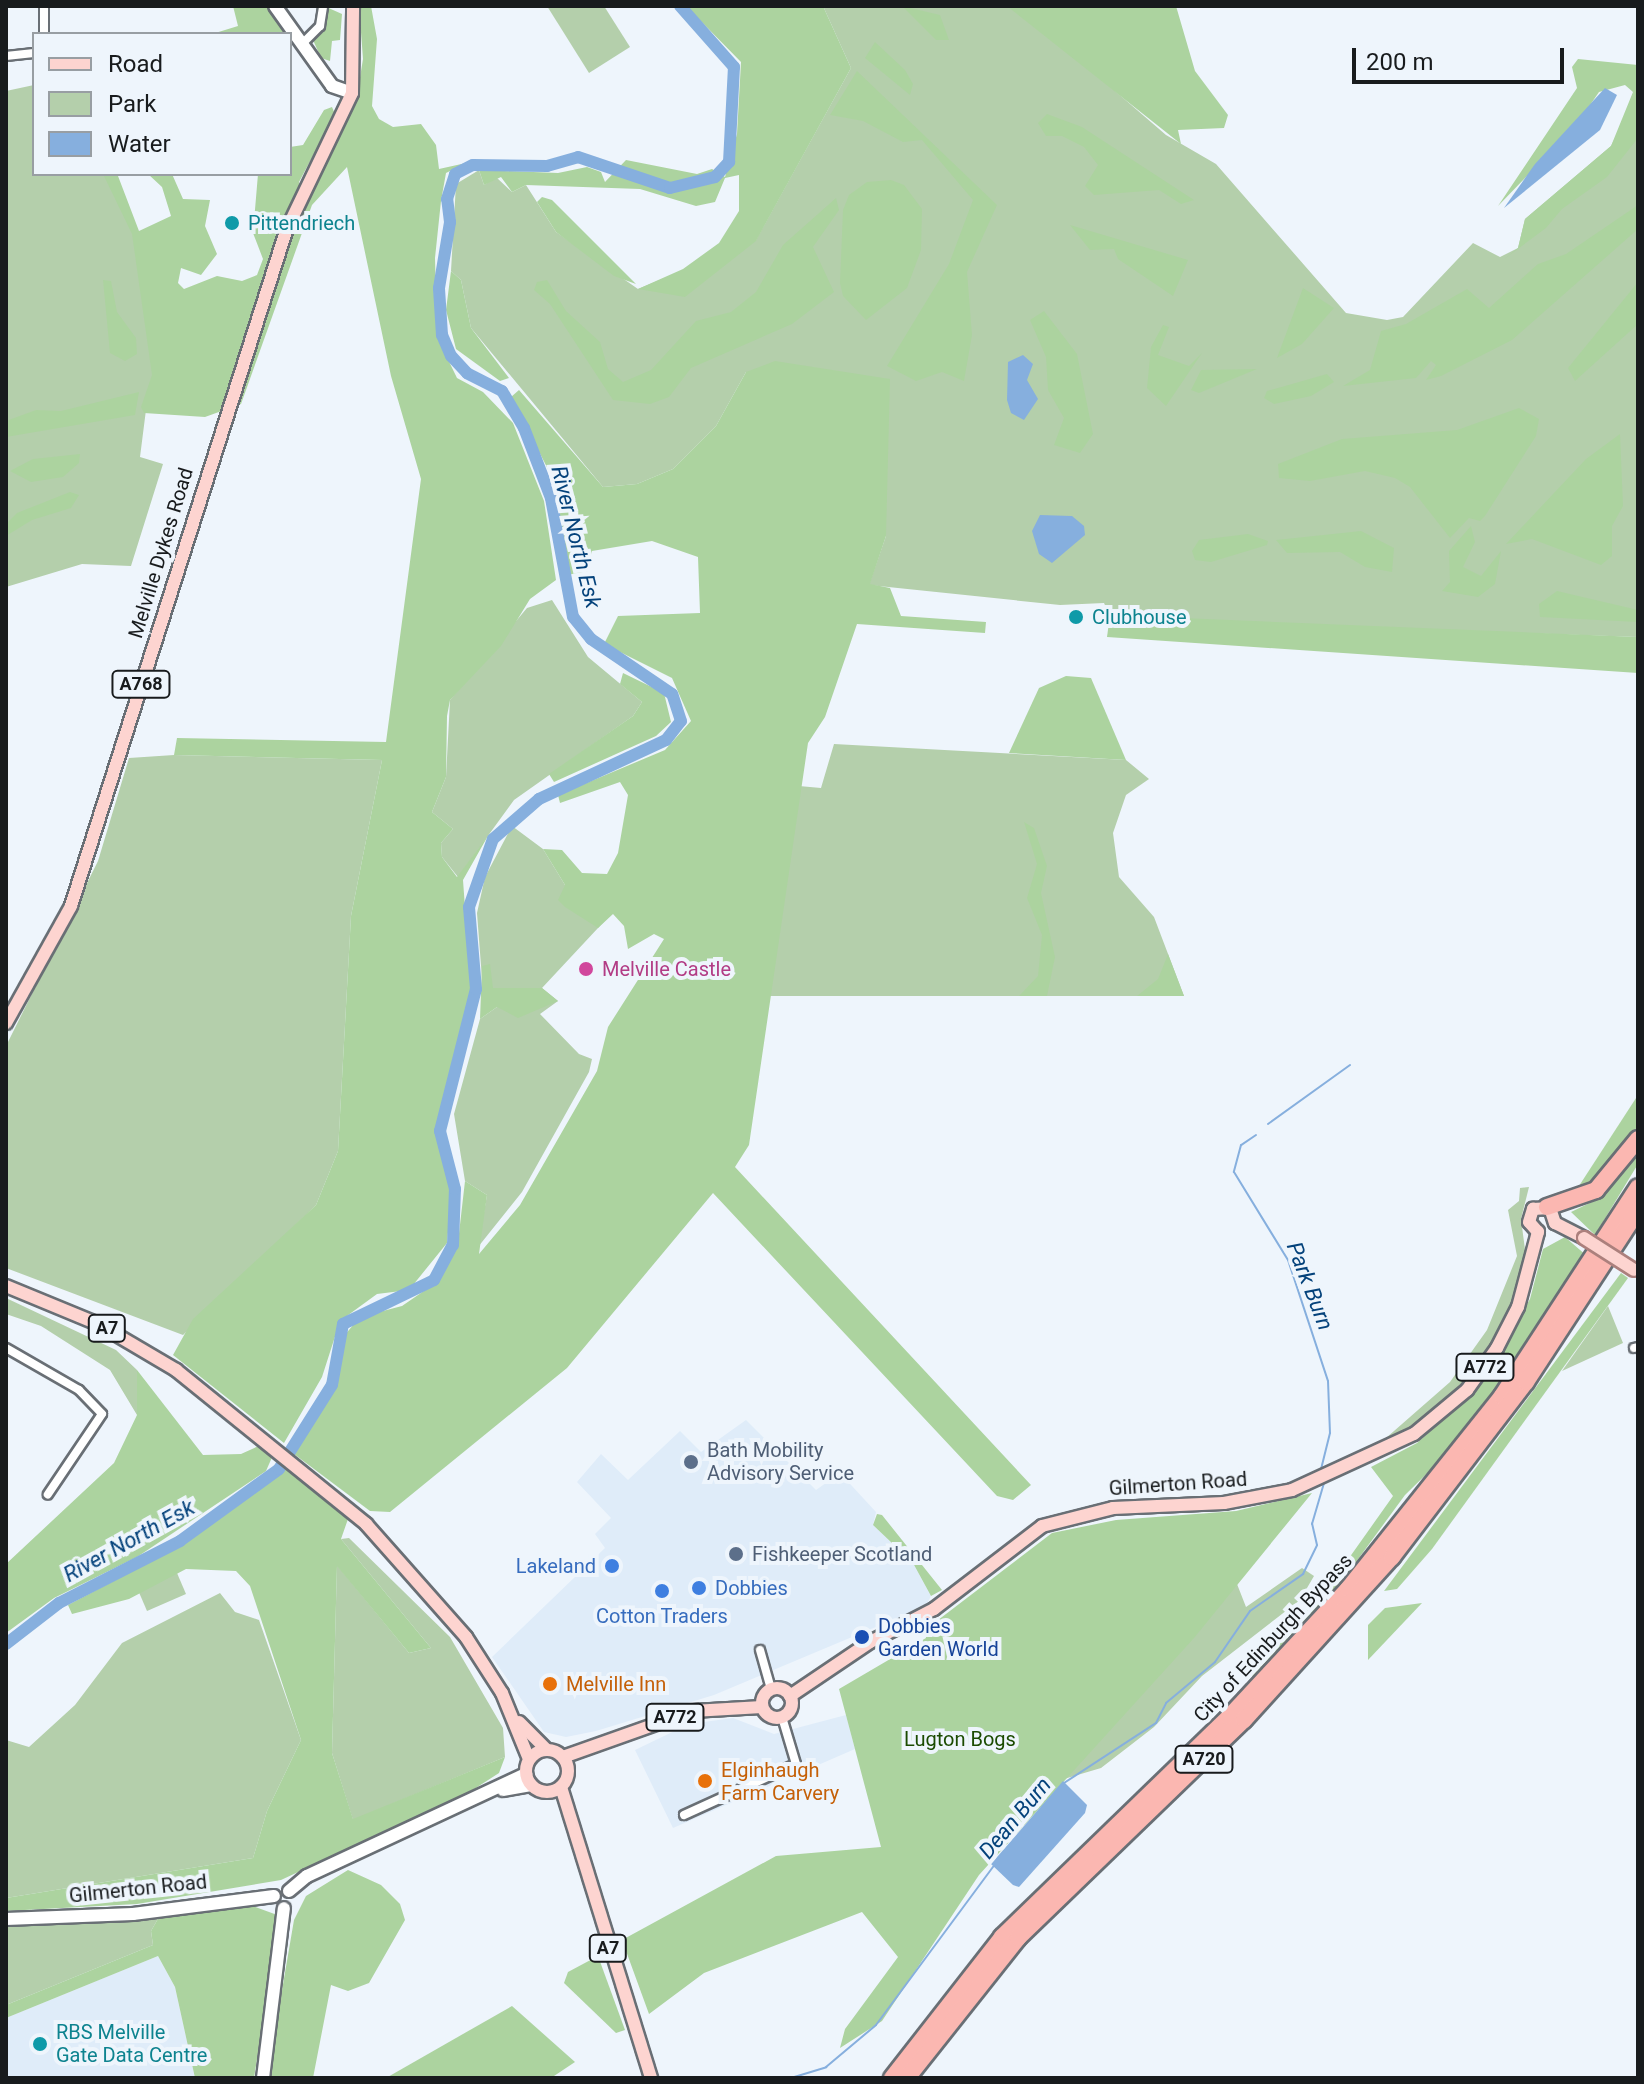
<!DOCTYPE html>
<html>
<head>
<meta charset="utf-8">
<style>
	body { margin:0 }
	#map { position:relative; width:1644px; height:2084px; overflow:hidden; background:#eef5fc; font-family:Roboto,sans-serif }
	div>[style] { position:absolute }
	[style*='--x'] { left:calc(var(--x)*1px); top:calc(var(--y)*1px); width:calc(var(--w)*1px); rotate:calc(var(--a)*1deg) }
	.built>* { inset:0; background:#dfecf9 }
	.green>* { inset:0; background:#b4cfab }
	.forest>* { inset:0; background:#acd39f }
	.water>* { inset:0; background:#86afde }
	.stream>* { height:2px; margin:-1px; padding:0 1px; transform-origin:1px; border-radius:1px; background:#86afde }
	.river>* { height:12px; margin:-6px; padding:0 6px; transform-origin:6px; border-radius:6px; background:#86afde }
	.roads { filter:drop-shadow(2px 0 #696f75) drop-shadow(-2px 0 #696f75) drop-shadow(0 2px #696f75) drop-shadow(0 -2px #696f75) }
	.street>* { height:8px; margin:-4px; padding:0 4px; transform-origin:4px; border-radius:4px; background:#fff }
	.secondary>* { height:12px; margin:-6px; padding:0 6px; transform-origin:6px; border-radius:6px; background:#fff }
	.primary>* { height:12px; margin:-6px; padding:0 6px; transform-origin:6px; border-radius:6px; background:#fdd4d0 }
	.primary>.ring { margin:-6px; padding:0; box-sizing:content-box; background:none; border:12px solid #fdd4d0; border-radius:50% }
	.highway>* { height:16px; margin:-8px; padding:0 8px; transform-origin:8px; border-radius:8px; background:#fbb7b1 }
	.bridges { filter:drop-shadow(2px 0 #ac807d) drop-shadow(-2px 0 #ac807d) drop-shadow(0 2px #ac807d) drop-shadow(0 -2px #ac807d) }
	.primary-bridge>* { height:12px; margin:-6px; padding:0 6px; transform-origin:6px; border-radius:6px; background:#fdd4d0 }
	.dots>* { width:22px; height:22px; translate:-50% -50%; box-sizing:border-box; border:4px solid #eef5fc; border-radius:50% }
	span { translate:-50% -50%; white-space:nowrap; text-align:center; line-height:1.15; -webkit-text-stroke:8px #eef5fc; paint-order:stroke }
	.shield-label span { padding:2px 6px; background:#eef5fc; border:2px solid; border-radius:6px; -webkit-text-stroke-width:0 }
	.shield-label { font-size:18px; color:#181b1d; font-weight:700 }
	.culture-label { font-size:20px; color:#0d838f }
	.left { translate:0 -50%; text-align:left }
	.street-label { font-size:20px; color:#181b1d }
	.hotel-label { font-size:20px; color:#b23c85 }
	.service-label { font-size:20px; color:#4e5e75 }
	.shop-label { font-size:20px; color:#366cbe }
	.right { translate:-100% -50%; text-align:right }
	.transit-label { font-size:20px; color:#164399 }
	.food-label { font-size:20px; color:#c56008 }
	.park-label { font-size:20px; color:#1b4b01 }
	.water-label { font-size:22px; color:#04427b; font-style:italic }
	.frame { position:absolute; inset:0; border:8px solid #181b1d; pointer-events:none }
	.legend { position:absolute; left:32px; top:32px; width:260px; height:144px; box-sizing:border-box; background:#eef5fc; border:2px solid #989ea3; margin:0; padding:10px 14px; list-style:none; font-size:24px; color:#181b1d }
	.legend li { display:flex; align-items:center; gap:16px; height:40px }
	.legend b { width:40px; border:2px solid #989ea3 }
	.scale { position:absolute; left:1352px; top:48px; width:212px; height:36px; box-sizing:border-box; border:4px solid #181b1d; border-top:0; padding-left:10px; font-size:24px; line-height:28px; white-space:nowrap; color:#181b1d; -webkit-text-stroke:6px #eef5fc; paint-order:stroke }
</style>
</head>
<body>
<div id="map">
	<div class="built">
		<div style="clip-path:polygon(746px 1420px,816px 1490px,840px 1473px,876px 1512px,873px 1525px,913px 1563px,931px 1596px,926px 1606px,714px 1695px,596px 1731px,566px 1737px,544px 1732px,492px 1657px,605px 1548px,595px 1534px,611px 1518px,577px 1482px,601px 1454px,628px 1480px,680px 1431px,701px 1452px)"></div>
		<div style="clip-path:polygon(846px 1715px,855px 1749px,673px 1828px,635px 1750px,689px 1724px,733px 1718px,774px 1734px)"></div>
		<div style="clip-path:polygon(158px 1956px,175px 1987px,195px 2078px,6px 2078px,6px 2018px)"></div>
	</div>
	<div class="green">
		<div style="clip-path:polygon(547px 6px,604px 6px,630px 47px,589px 73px)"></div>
		<div style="clip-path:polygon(823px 6px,1007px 6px,1035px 22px,1166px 135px,1216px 164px,1346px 313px,1387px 320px,1403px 317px,1473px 243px,1500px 257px,1518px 248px,1525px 219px,1611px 146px,1638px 93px,1638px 637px,1171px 621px,1109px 614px,1104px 603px,1060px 605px,869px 585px,886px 536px,746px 372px,716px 426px,673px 469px,637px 484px,603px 487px,471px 328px,461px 280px,451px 271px,456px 184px,479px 170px,484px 185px,496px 177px,512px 192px,526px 185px,556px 232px,638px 289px,756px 240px,851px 68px)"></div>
		<div style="clip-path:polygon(34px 85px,34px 174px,112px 174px,168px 336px,147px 402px,140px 457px,163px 464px,131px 566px,82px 564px,6px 587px,6px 91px)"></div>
		<div style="clip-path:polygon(552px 600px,588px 657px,642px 702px,633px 716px,514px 800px,458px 877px,442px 857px,441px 843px,453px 829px,432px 812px,446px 777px,450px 700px,527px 608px)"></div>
		<div style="clip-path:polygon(834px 744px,1126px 760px,1149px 779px,1126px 795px,1113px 833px,1119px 877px,1154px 917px,1184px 996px,769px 996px,799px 786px,821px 788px)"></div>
		<div style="clip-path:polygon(174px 755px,382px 760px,351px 916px,338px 1151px,316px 1205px,183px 1335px,6px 1268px,6px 1046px,98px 861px,129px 758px)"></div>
		<div style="clip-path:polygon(512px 826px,543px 849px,565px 885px,612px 913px,542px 988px,558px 1001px,540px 1014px,579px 1054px,592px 1059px,589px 1072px,522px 1192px,478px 1247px,487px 1195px,465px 1181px,454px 1114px,480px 1019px,497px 1007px,483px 992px,477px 913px,485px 877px)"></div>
		<div style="clip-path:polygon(1529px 1187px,1521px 1219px,1527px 1265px,1503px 1331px,1464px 1387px,1411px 1431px,1378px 1445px,1450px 1382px,1487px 1330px,1517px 1256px,1508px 1210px,1519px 1201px,1520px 1188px)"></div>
		<div style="clip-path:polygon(6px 1298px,116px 1350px,137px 1370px,137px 1415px,110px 1370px,41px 1326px,6px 1314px)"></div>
		<div style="clip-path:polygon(1608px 1306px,1623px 1343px,1562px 1371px)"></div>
		<div style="clip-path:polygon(349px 1538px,450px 1637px,503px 1728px,505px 1757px,353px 1820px,332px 1753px,337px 1565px,409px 1653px,431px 1648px,341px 1539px)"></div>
		<div style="clip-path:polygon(1302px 1568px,1314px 1576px,1300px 1600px,1202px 1676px,1154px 1727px,1101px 1768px,1064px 1779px,1237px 1584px,1246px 1607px)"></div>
		<div style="clip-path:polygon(177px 1573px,186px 1594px,147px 1611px,138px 1590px)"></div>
		<div style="clip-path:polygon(220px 1593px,235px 1612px,259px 1620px,301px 1740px,267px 1811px,253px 1858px,6px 1898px,6px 1740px,29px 1747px,75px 1705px,122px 1643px)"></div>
		<div style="clip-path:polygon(159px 1917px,151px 1931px,153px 1945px,6px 2005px,6px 1926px)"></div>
	</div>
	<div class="forest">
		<div style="clip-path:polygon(233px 6px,269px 6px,290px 34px,212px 34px,238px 26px)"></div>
		<div style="clip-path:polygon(324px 6px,342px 14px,340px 40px,332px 41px,330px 61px,321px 58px,313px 40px,326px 19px)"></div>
		<div style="clip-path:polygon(359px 6px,371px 6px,377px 39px,372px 106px,379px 119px,393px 127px,421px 124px,436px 145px,439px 169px,466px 163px,446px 173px,441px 201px,435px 258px,437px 337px,457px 378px,483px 392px,513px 423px,544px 501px,556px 580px,530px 599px,501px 646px,450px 700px,447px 716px,446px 777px,432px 812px,453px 829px,441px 843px,442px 857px,457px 877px,489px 834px,463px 880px,471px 991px,436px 1132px,452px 1189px,447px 1243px,409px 1290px,377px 1294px,340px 1321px,322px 1377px,284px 1443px,173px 1355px,193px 1319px,316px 1205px,338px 1151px,351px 916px,382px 760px,174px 755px,177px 738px,386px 742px,421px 479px,391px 376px,347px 167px,312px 205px,241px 404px,205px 417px,144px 413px,141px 407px,152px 375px,132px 234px,103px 174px,123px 174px,118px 176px,139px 231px,171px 216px,162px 187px,148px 174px,172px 174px,183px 199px,210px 200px,205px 226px,217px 254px,201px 275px,181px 268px,178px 283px,184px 289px,217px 276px,242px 281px,257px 275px,263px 259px,253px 233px,258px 174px,290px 174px,290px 147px,303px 145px,324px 110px,332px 107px,335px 114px,299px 182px,302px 192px,311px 188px,356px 102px,363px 59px)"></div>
		<div style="clip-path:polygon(686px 6px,823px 6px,851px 68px,756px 241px,685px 297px,638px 289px,683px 269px,719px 243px,739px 211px,739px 175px,725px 178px,715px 202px,696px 206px,640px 189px,526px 185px,512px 192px,501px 177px,484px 185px,479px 170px,558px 173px,587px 167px,601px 172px,605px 182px,626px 160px,697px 174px,712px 169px,725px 177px,737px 134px,741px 62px)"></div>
		<div style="clip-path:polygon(902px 6px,940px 15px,949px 40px,936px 40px)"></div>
		<div style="clip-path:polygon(1007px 6px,1176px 6px,1195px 71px,1228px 115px,1224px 128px,1178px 130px,1181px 144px)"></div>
		<div style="clip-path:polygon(875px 42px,905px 70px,913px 84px,910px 95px,865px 58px)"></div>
		<div style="clip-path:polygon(1578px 59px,1638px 65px,1638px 138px,1607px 177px,1562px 209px,1546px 228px,1503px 260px,1518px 248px,1525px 219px,1611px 146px,1633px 92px,1625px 85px,1599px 92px,1577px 124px,1498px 206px,1577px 88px,1572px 67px)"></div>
		<div style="clip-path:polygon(857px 71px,997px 205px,967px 272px,972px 335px,964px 381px,942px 372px,916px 381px,887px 366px,949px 264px,973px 200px,922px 140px,903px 142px,863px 121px,830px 115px)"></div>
		<div style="clip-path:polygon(1047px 114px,1082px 127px,1194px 200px,1181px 204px,1159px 190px,1094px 195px,1085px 186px,1098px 165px,1084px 147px,1062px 136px,1046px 136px,1038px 123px)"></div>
		<div style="clip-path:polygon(891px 180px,904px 185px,922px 209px,921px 250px,907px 288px,866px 320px,843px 296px,840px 283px,843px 210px,849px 195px,867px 182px)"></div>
		<div style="clip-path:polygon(542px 197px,552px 200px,636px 284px,614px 276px,556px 232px,537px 202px)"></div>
		<div style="clip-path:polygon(836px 198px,839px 210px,813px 247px,834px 292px,792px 324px,691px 368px,669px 397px,650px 404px,613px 400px,550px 304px,534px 290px,537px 282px,547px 280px,566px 311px,600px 342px,608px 369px,623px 382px,651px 370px,696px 321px,731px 312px,756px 292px,783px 245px)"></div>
		<div style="clip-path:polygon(1638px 205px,1638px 229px,1512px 340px,1441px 376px,1426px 380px,1436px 365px,1431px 361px,1416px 378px,1343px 386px,1370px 370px,1381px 331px,1406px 324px,1467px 289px,1489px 308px,1538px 264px,1566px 254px)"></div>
		<div style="clip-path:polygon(1070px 225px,1188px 260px,1173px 296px,1118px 259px,1114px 249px,1090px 250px)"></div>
		<div style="clip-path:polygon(451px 271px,461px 280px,471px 328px,509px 378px,500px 381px,456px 349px,446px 310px)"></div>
		<div style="clip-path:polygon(103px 280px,111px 281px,117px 312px,136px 338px,137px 354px,125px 361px,110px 353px)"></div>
		<div style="clip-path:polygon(1638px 282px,1638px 324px,1575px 381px,1568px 368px)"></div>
		<div style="clip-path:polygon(1303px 288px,1334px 308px,1302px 344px,1277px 358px)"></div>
		<div style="clip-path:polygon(1044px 311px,1077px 354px,1093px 434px,1080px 453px,1054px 445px,1064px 418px,1048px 390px,1046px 357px,1030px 320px)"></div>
		<div style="clip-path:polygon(1163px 325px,1169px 327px,1158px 355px,1189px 366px,1202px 353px,1166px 406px,1147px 388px,1151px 347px)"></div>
		<div style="clip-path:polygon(775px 361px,890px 379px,886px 536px,870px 584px,890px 588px,901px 616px,986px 622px,985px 633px,857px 624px,825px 717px,808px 743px,749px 1145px,735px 1167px,1031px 1485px,1013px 1500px,997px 1496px,713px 1193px,567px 1368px,390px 1512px,370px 1511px,294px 1454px,329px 1399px,343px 1337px,360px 1317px,402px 1306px,437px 1282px,458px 1242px,465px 1181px,487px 1195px,479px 1254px,520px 1205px,597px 1071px,608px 1027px,664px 939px,654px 934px,628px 949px,624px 926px,613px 914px,598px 928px,565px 907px,558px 900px,565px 885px,543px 849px,562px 850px,582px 873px,607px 874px,618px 853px,628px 795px,620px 782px,560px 803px,558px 795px,665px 750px,691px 721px,672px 678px,604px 644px,618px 616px,700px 613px,698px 557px,652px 541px,592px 551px,588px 571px,567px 575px,553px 479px,511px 397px,519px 390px,603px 487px,637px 484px,673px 469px,716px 426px,746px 372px)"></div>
		<div style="clip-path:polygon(1257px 369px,1199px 393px,1191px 390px,1201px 370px)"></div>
		<div style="clip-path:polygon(1327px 374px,1334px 382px,1311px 396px,1274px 404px,1264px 398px,1267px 391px)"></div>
		<div style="clip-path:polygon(139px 392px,135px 415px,6px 437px,6px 421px,36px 410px,61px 411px)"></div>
		<div style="clip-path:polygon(1519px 408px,1539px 419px,1536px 436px,1485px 516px,1480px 521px,1469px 518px,1450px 538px,1410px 487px,1395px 478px,1365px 471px,1310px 481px,1279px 478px,1278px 464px,1342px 439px,1457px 430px)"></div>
		<div style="clip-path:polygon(1620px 434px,1623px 506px,1612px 526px,1612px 556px,1601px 565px,1532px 539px,1506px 544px,1586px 459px)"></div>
		<div style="clip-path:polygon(80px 454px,79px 463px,63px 477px,31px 482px,10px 471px,33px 459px)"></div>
		<div style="clip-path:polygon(70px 492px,79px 495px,71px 508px,32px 520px,6px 536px,6px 524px,17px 513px)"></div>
		<div style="clip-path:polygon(1471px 526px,1475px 542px,1463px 567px,1481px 576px,1501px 551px,1495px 584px,1478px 597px,1442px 591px,1450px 582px,1449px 551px)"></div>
		<div style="clip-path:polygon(1361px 531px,1394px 548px,1392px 572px,1365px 567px,1340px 552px,1287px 553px,1276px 540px)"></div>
		<div style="clip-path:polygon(1248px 534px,1268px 541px,1267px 545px,1211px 562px,1195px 560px,1192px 551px,1199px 540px)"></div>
		<div style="clip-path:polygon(1557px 591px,1638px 610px,1638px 622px,1540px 617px,1539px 604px)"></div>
		<div style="clip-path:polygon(1110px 615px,1638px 637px,1638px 673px,1107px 637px)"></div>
		<div style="clip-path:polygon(623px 673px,664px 693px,671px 722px,656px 736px,554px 782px,549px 774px,633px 716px,642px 702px,620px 684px)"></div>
		<div style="clip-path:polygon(1066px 676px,1091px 678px,1126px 760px,1009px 753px,1039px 688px)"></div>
		<div style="clip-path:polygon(1024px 822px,1034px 828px,1047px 866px,1041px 893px,1055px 957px,1047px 996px,1019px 996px,1038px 976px,1042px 935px,1027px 898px,1037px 864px)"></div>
		<div style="clip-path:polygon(1168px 954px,1184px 996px,1137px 996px,1158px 979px)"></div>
		<div style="clip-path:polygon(490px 964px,493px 988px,542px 988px,558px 1001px,518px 1018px,497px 1007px,480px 1019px,482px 966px)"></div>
		<div style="clip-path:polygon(1638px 1095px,1638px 1126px,1603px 1174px,1577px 1189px)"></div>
		<div style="clip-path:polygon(1638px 1153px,1638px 1164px,1595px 1235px,1571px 1212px,1598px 1199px)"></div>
		<div style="clip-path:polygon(1565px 1237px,1587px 1256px,1457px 1444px,1405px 1495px,1320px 1611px,1252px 1681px,1252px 1671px,1337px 1575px,1393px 1496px,1371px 1467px,1417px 1443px,1478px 1388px,1530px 1299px,1543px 1249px)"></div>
		<div style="clip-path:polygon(1621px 1273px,1628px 1278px,1432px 1549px,1397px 1589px,1384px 1591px)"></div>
		<div style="clip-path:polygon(137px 1370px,203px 1455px,241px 1454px,263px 1444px,273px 1455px,266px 1471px,137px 1557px,54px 1598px,6px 1633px,6px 1564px,114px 1463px,137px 1415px)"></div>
		<div style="clip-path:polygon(286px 1468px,348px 1519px,341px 1539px,431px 1648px,409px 1653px,337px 1566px,332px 1753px,353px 1819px,505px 1757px,499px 1773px,468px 1793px,281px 1880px,137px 1904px,6px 1911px,6px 1898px,253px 1858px,267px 1811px,301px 1740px,250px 1586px,236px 1571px,186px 1569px,129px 1599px,72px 1614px,68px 1605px,180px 1546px)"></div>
		<div style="clip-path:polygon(1312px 1493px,1194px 1638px,979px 1875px,882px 2021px,840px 2048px,845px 2029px,898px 1957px,862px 1912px,704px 1973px,649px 2014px,622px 1940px,776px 1856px,881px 1847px,839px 1689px,926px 1638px,925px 1630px,1052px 1533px,1116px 1520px,1236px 1511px)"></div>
		<div style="clip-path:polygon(877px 1514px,882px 1515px,942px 1590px,931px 1596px,913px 1563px,873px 1525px)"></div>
		<div style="clip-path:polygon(1422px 1603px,1368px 1660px,1368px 1625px,1385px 1608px)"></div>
		<div style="clip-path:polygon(348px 1870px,381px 1885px,400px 1904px,405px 1920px,369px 1983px,348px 1991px,331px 1985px,313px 2078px,267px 2078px,294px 1920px,306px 1896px)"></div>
		<div style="clip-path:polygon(250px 1905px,280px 1916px,254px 2078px,195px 2078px,175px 1987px,158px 1956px,6px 2018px,6px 2005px,153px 1945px,151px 1931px,159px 1917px)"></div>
		<div style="clip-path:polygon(598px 1956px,625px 2030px,616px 2033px,564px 1983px,568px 1972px)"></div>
		<div style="clip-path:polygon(512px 2006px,575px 2062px,551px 2078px,386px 2078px)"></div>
	</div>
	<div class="water">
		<div style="clip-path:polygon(1605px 88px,1617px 95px,1600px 130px,1504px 208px,1535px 164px)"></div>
		<div style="clip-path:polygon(1023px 355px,1033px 364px,1027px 380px,1038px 399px,1024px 420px,1011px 413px,1007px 400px,1008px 362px)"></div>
		<div style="clip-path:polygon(1040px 515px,1072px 516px,1084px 526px,1085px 535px,1052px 563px,1039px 554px,1032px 531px)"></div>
		<div style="clip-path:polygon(1063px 1781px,1087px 1805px,1085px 1813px,1019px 1887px,1013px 1885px,991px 1864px)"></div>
	</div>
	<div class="stream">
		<div style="--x:1268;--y:1124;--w:101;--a:-35.7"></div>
		<div style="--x:1256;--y:1135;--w:18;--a:146"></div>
		<div style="--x:1241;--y:1145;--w:28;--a:105"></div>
		<div style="--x:1234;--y:1172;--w:103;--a:58.5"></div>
		<div style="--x:1288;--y:1260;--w:127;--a:71.7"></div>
		<div style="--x:1328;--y:1381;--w:52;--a:87.8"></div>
		<div style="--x:1330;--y:1433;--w:37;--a:104"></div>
		<div style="--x:1064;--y:1783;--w:110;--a:-33.1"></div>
		<div style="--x:1156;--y:1723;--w:22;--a:-63"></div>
		<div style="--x:1166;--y:1703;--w:64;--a:-39.9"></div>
		<div style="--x:1215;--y:1662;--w:62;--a:-55.5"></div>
		<div style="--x:1250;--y:1611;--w:65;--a:-34.9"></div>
		<div style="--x:1303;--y:1574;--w:32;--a:-64"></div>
		<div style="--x:1317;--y:1545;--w:22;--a:-103"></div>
		<div style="--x:1312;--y:1524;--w:43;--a:-73.7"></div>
		<div style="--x:791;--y:2078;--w:37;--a:-17"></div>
		<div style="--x:826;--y:2067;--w:65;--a:-40"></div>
		<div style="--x:876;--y:2025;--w:200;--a:-53.5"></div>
	</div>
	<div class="river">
		<div style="--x:6;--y:1644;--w:67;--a:-37.7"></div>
		<div style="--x:59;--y:1603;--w:136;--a:-27.1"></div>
		<div style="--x:180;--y:1541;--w:122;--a:-36"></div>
		<div style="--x:279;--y:1469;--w:99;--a:-57.8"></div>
		<div style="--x:332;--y:1385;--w:62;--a:-79.8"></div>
		<div style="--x:343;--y:1324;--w:101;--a:-25.8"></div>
		<div style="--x:434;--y:1280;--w:40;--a:-62"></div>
		<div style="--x:453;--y:1245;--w:56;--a:-88"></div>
		<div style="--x:455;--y:1189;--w:60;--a:-104.5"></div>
		<div style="--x:440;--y:1131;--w:146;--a:-75.8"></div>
		<div style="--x:476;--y:989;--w:82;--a:-94.9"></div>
		<div style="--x:469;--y:907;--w:72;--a:-70.6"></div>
		<div style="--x:493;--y:839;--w:61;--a:-41"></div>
		<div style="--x:539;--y:799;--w:140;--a:-24.9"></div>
		<div style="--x:666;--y:740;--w:24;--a:-52"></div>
		<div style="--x:681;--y:721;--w:28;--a:-108"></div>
		<div style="--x:672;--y:694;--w:98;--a:-145.8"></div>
		<div style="--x:591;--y:639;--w:28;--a:-129"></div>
		<div style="--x:573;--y:617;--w:121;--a:-100.5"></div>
		<div style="--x:551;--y:498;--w:75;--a:-111.1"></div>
		<div style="--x:524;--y:428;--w:43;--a:-120.7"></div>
		<div style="--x:502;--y:391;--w:39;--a:-153"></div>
		<div style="--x:467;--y:373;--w:23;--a:-133"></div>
		<div style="--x:451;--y:356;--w:23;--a:-113"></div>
		<div style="--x:442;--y:335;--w:47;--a:-93.7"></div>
		<div style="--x:439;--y:288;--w:67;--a:-80.5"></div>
		<div style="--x:450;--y:222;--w:23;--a:-97"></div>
		<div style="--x:447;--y:199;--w:26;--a:-72"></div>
		<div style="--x:455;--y:174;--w:20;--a:-27"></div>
		<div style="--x:473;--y:165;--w:74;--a:0.8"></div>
		<div style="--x:547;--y:166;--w:32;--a:-16"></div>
		<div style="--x:578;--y:157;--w:97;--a:18.6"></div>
		<div style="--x:670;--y:188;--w:46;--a:-13.7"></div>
		<div style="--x:715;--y:177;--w:21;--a:-47"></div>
		<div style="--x:729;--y:162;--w:95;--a:-87"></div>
		<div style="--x:734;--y:67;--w:81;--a:-131.5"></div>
	</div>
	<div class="roads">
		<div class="street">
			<div style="--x:44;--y:34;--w:28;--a:-90"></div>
			<div style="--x:303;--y:43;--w:24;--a:-45"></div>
			<div style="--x:320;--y:26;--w:20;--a:-81"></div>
			<div style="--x:6;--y:56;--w:28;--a:-6"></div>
			<div style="--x:6;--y:1348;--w:84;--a:29.9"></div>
			<div style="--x:79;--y:1390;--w:33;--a:46"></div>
			<div style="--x:102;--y:1414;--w:97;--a:124"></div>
			<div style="--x:1634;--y:1348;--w:4;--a:-14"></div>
			<div style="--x:760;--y:1650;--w:41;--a:74.2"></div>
			<div style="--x:684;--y:1815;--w:123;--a:-24.5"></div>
			<div style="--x:796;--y:1764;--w:49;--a:-106.6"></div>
		</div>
		<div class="secondary">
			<div style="--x:275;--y:6;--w:98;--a:54.5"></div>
			<div style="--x:332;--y:86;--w:21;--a:19"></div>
			<div style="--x:503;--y:1790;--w:28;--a:-10"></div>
			<div style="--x:289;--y:1891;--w:23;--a:-40"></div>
			<div style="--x:307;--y:1876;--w:242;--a:-25"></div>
			<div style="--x:6;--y:1919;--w:127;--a:-2.3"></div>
			<div style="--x:133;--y:1914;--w:142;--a:-7.3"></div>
			<div style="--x:263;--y:2078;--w:171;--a:-83"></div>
		</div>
		<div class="primary">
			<div style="--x:6;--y:1023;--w:134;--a:-60.9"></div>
			<div style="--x:71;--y:906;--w:708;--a:-72.33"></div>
			<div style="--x:286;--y:231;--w:153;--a:-64.4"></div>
			<div style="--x:352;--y:93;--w:87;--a:-89.3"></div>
			<div style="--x:1555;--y:1223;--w:33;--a:27"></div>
			<div style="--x:1538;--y:1232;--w:13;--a:-132"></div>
			<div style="--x:1529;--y:1222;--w:14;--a:-73"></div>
			<div style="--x:1533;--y:1209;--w:17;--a:-3"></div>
			<div style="--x:1550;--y:1208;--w:16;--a:72"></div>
			<div style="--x:6;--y:1286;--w:100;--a:22.4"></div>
			<div style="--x:98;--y:1324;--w:91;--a:30.5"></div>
			<div style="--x:176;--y:1370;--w:245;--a:39"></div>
			<div style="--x:366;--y:1524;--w:151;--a:48.5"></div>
			<div style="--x:466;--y:1637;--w:67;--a:57.3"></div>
			<div style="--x:502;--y:1693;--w:71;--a:67.8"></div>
			<div class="ring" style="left:762px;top:1688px;width:18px;height:18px"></div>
			<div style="--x:790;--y:1696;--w:97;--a:-34"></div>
			<div style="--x:870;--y:1642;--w:72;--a:-27.3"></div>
			<div style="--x:934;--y:1609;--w:136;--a:-37.5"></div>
			<div style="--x:1042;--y:1526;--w:73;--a:-14.2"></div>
			<div style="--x:1113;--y:1508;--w:111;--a:-2.6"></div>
			<div style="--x:1224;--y:1503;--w:69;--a:-10.8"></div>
			<div style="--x:1292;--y:1490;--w:134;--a:-24.7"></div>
			<div style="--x:1414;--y:1434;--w:69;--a:-39.7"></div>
			<div style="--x:1467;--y:1390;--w:52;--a:-54.5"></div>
			<div style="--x:1497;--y:1348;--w:46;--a:-62.9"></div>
			<div style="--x:1518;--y:1307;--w:78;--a:-75.1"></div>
			<div style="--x:519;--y:1722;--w:38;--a:45"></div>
			<div class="ring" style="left:526px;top:1750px;width:30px;height:30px"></div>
			<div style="--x:563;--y:1757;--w:138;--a:-19.5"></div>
			<div style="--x:693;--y:1711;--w:69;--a:-3.3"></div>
			<div style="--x:561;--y:1787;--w:305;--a:72.8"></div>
		</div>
		<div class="highway">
			<div style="--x:1547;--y:1207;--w:52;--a:-19.1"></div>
			<div style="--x:1596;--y:1190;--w:66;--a:-50.5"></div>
			<div style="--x:892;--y:2078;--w:179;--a:-52"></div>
			<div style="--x:1002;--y:1937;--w:316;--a:-44.1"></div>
			<div style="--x:1229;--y:1717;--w:175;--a:-47.1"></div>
			<div style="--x:1348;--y:1589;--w:247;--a:-51.4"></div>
			<div style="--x:1502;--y:1396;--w:249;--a:-56.9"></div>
			<div style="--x:907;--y:2078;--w:179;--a:-51.6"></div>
			<div style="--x:1018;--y:1938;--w:314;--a:-44"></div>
			<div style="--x:1244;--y:1720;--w:220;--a:-47.8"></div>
			<div style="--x:1392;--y:1557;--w:220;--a:-52.6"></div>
			<div style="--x:1526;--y:1382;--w:205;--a:-56.9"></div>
		</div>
	</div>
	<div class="bridges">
		<div class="primary-bridge">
			<div style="--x:1584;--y:1238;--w:59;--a:32.6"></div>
		</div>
	</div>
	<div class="dots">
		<div style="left:232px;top:223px;background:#0f9aa8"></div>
		<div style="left:1076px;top:617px;background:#0f9aa8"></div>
		<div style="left:586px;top:969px;background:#d1479c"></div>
		<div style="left:691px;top:1462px;background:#5c6f8a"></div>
		<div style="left:736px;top:1554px;background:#5c6f8a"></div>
		<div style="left:612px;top:1566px;background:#3f7fe0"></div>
		<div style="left:699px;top:1588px;background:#3f7fe0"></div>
		<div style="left:662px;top:1591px;background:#3f7fe0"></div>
		<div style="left:862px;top:1637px;background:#1a4fb4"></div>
		<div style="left:550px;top:1684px;background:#e8710a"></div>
		<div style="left:705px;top:1781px;background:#e8710a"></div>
		<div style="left:40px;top:2044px;background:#0f9aa8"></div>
	</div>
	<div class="shield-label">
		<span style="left:141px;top:684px">A768</span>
		<span style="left:107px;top:1328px">A7</span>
		<span style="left:1485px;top:1367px">A772</span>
		<span style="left:675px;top:1717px">A772</span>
		<span style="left:1204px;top:1759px">A720</span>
		<span style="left:608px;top:1948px">A7</span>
	</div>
	<div class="culture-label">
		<span class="left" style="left:248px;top:223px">Pittendriech</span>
		<span class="left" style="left:1092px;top:617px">Clubhouse</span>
		<span class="left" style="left:56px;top:2044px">RBS Melville<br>Gate Data Centre</span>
	</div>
	<div class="street-label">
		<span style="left:161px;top:553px;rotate:-73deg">Melville Dykes Road</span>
		<span style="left:1178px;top:1484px;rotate:-4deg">Gilmerton Road</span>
		<span style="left:1273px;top:1638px;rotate:-47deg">City of Edinburgh Bypass</span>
		<span style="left:138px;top:1889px;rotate:-6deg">Gilmerton Road</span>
	</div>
	<div class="hotel-label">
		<span class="left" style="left:602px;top:969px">Melville Castle</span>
	</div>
	<div class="service-label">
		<span class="left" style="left:707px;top:1462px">Bath Mobility<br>Advisory Service</span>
		<span class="left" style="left:752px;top:1554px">Fishkeeper Scotland</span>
	</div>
	<div class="shop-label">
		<span class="right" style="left:596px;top:1566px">Lakeland</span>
		<span class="left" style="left:715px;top:1588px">Dobbies</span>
		<span style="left:662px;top:1616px">Cotton Traders</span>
	</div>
	<div class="transit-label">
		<span class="left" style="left:878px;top:1638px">Dobbies<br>Garden World</span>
	</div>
	<div class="food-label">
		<span class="left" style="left:566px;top:1684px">Melville Inn</span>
		<span class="left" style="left:721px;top:1782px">Elginhaugh<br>Farm Carvery</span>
	</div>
	<div class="park-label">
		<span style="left:960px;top:1739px">Lugton Bogs</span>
	</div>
	<div class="water-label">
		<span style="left:576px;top:537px;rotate:76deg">River North Esk</span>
		<span style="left:1310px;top:1286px;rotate:69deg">Park Burn</span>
		<span style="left:129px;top:1541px;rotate:-29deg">River North Esk</span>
		<span style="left:1015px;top:1818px;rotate:-50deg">Dean Burn</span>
	</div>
	<div class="frame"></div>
	<ul class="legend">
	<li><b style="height:10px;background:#fdd4d0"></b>Road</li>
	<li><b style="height:22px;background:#b4cfab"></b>Park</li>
	<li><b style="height:22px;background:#86afde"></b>Water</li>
	</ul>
	<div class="scale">200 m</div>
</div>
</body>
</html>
